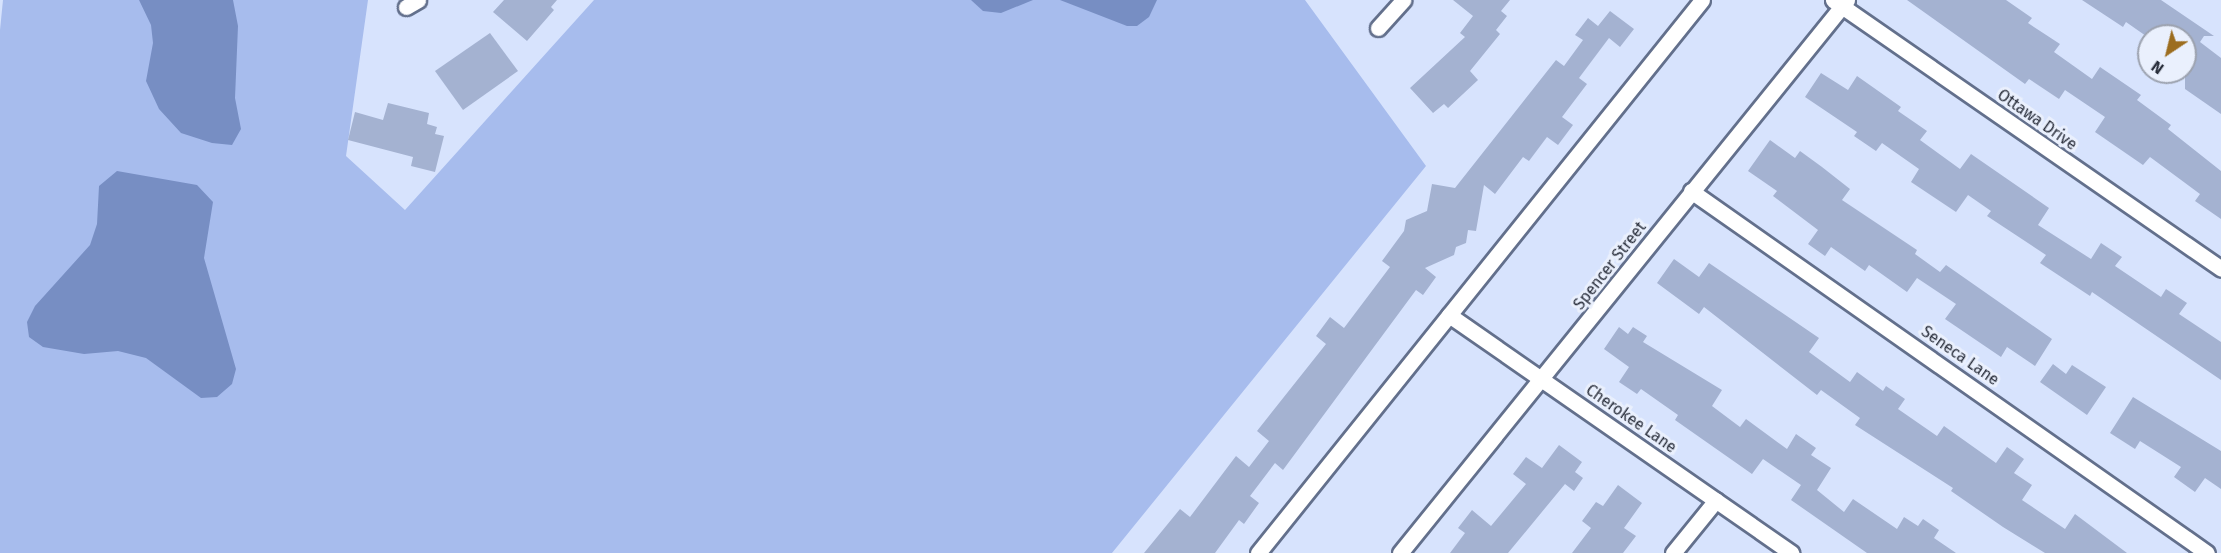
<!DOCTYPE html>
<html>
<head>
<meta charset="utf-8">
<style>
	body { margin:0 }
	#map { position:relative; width:2221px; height:553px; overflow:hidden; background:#d7e3fd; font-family:"Fira Sans",sans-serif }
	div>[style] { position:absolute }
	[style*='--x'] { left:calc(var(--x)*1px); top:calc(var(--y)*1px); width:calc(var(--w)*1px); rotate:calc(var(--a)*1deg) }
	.green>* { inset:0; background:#a7bced }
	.water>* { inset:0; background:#778ec3 }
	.building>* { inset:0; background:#a4b2d1 }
	.roads { filter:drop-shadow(2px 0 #63708c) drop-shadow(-2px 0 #63708c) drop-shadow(0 2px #63708c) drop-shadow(0 -2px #63708c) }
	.street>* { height:15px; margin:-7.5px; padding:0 7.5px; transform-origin:7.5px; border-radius:7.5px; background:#fff }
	span { translate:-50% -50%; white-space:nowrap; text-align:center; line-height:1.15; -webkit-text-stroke:6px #eaf0fd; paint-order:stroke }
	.street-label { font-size:16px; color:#282d3a }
	.north { position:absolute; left:2137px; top:24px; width:60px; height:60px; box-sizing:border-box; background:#eaf0fd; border:2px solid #9ca2af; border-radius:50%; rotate:215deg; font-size:16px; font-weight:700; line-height:24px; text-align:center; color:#282d3a }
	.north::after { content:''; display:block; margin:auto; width:21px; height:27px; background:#9c6d1f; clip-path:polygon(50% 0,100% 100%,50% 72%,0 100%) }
</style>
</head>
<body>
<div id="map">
	<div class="green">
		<div style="clip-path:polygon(3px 0,368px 0,346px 156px,405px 210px,594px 0,1305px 0,1426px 166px,1112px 553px,0 553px,0 30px)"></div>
	</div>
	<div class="water">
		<div style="clip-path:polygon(139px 0,233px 0,238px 26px,235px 98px,241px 129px,232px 145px,212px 143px,181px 133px,159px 109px,146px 81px,153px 43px,151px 25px)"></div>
		<div style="clip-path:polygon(971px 0,1033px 0,1001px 13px,983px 11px)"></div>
		<div style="clip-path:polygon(1060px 0,1157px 0,1149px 17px,1137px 26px,1127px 26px)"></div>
		<div style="clip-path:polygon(117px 171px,197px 185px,213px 202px,204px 258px,236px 369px,232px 384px,217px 397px,201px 398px,146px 358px,118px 351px,84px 354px,43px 347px,29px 337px,27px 322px,35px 306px,90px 245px,97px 224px,99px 186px)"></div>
	</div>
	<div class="building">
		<div style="clip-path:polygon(504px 0,557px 0,551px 7px,554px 10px,527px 41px,493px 12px)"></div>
		<div style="clip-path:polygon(1453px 0,1510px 0,1501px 11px,1507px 16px,1496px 30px,1500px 34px,1470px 71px,1478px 80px,1448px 108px,1444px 104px,1433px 113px,1410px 88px,1465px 37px,1460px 33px,1473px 16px)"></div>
		<div style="clip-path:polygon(1907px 0,2006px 0,2032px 18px,2028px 23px,2060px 44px,2054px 52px,2092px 79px,2100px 67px,2141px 95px,2137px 100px,2171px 125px,2168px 129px,2221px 171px,2221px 219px,2195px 201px,2200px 194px,2150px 157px,2143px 165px,2095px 132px,2105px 117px,2065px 90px,2059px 99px,2029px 79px,2025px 84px)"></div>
		<div style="clip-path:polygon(2082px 0,2161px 0,2214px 36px,2204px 36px,2200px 42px,2221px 58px,2221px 114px,2185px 89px,2185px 36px,2146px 36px,2126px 22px,2123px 27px)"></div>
		<div style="clip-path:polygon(1610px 11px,1634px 29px,1620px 47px,1609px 38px,1579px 78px,1587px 84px,1562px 117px,1573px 125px,1558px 145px,1547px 137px,1529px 161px,1523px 157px,1495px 194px,1484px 185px,1476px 231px,1468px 230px,1466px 243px,1456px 247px,1454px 255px,1425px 268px,1436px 277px,1423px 295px,1416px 290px,1283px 470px,1275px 463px,1250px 496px,1259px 503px,1244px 524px,1239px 520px,1215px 553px,1144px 553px,1180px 509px,1190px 517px,1236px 456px,1249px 467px,1269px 441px,1257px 431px,1326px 344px,1316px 336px,1330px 317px,1344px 328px,1390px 267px,1382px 261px,1404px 231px,1406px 220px,1427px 211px,1432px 184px,1455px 188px,1556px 60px,1564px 66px,1583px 40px,1575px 35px,1588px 18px,1598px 26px)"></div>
		<div style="clip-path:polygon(490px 33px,518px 71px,463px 110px,435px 71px)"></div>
		<div style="clip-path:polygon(1821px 73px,1848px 90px,1857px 76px,1901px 107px,1898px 111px,1927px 131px,1920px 140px,1960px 169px,1971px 154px,2049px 208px,2038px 225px,2091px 259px,2101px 243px,2122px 257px,2115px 266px,2161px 297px,2166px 289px,2187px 303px,2179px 314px,2221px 342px,2221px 380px,2092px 292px,2090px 296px,2040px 263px,2046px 255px,1987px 216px,1991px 211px,1968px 195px,1956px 212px,1911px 182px,1919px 169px,1882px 143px,1876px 151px,1854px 136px,1857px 132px,1805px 97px)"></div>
		<div style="clip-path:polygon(388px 103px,429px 113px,427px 124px,437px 127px,435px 134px,444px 136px,435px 172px,411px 166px,413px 157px,348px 140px,355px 112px,383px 120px)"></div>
		<div style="clip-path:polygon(1770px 140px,1795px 158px,1800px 151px,1822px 167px,1850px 189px,1842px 200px,1917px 250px,1915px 254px,1940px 272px,1946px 265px,2052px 339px,2035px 366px,2007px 347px,2001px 357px,1945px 319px,1956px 304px,1917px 278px,1907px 292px,1869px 265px,1865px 271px,1831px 247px,1825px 256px,1808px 244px,1818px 230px,1773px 196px,1777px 191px,1748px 171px)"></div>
		<div style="clip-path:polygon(1674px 259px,1699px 277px,1709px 263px,1819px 338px,1809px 352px,1850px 382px,1857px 372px,1883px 391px,1886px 386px,1905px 399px,1898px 409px,1937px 436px,1944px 426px,1996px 463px,2007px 447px,2024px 459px,2014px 473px,2032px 485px,2022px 500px,2065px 529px,2075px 514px,2127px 553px,2045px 553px,2003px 527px,1951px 491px,1953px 488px,1855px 425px,1860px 418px,1821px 390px,1817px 395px,1704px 307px,1699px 314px,1657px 283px)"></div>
		<div style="clip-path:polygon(1619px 327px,1628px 334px,1633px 327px,1647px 336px,1643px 342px,1722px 390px,1712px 406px,1740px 427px,1746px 419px,1787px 449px,1796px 434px,1816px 448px,1811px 455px,1831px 468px,1817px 490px,1844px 512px,1853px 499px,1897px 529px,1904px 517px,1918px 526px,1923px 519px,1939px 530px,1934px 538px,1956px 553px,1867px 553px,1791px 500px,1801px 485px,1763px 459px,1752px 474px,1675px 420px,1678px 415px,1641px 389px,1637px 394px,1619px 382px,1629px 367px,1604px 349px)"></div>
		<div style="clip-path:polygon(2053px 364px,2066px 374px,2072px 365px,2106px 387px,2087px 415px,2040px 382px)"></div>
		<div style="clip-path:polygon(2133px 397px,2221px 451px,2221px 489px,2205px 478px,2195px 492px,2174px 477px,2181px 467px,2140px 441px,2135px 449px,2110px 433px)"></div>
		<div style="clip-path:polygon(1559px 445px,1582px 462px,1575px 472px,1583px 478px,1574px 491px,1565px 484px,1508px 553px,1450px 553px,1465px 533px,1458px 528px,1472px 510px,1491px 526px,1526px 484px,1513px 474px,1526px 457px,1542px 468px)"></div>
		<div style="clip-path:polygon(1618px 485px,1642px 503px,1624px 528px,1636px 536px,1623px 553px,1572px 553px,1591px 528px,1582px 521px,1596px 502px,1603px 506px)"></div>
	</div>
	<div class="roads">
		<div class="street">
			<div style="--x:1833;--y:0;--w:472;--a:34.7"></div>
			<div style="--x:406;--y:7;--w:14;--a:-30"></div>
			<div style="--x:1378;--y:28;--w:38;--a:-48"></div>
			<div style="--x:1691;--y:191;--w:630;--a:35.05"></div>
			<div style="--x:1449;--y:315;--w:417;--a:34.8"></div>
			<div style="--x:1258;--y:553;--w:709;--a:-51.24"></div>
			<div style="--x:1400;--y:553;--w:711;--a:-51.05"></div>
			<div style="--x:1673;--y:553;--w:68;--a:-50.9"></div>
		</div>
	</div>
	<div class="street-label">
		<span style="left:2037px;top:120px;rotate:35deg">Ottawa Drive</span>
		<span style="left:1610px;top:266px;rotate:-52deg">Spencer Street</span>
		<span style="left:1960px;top:356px;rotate:35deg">Seneca Lane</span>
		<span style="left:1631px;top:419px;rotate:35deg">Cherokee Lane</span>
	</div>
	<div class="north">N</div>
</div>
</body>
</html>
